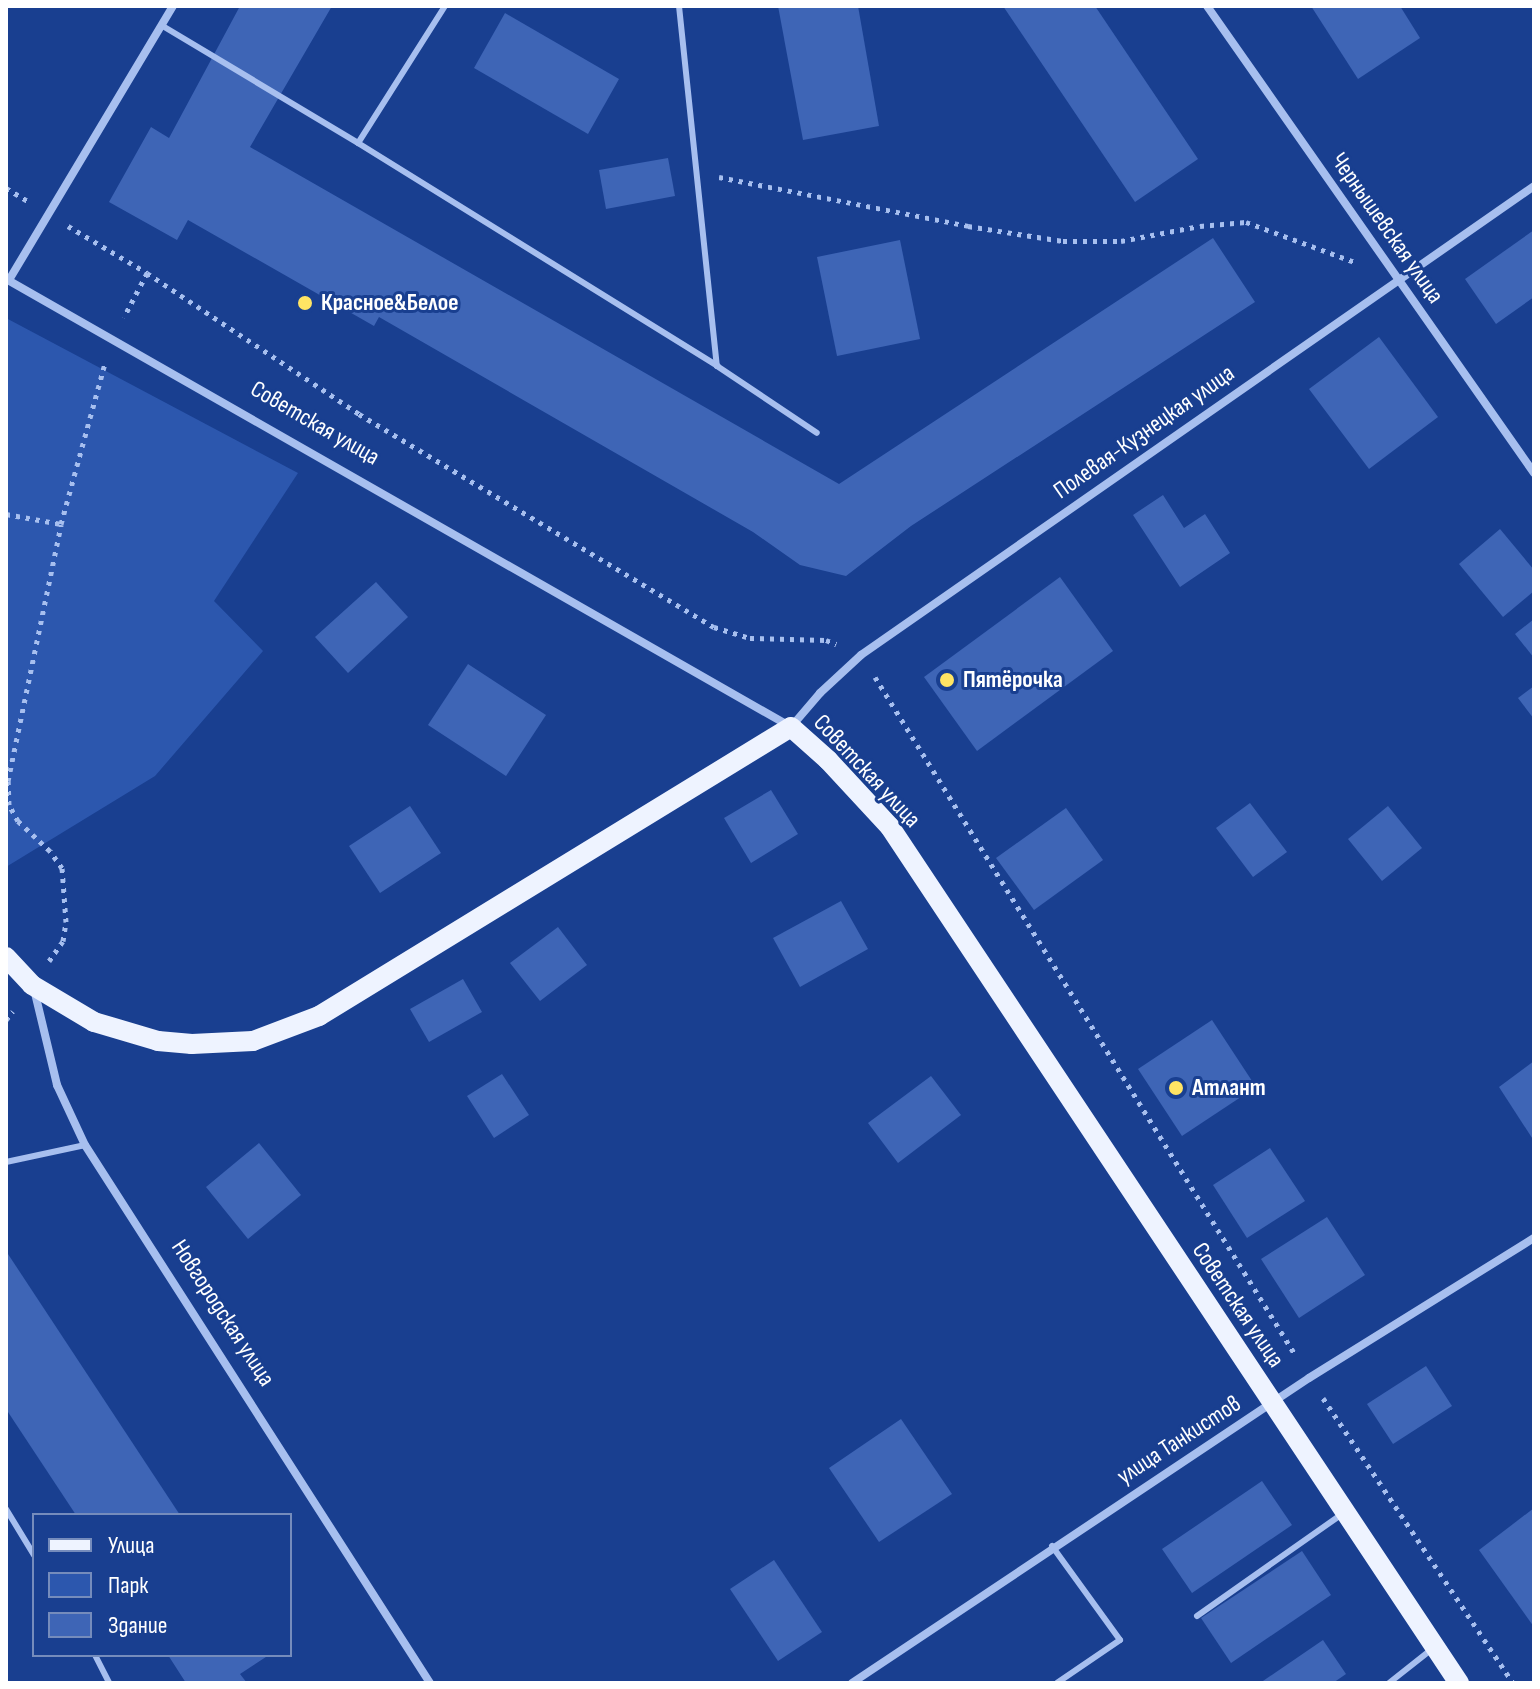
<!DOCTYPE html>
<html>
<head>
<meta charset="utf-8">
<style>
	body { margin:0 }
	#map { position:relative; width:1540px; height:1689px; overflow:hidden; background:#193f90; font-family:"Sofia Sans Condensed",sans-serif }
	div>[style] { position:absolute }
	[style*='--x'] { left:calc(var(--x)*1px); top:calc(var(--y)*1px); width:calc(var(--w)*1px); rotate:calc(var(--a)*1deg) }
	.green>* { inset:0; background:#2c57ae }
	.building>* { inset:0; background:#3e65b6 }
	.path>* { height:5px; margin-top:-2.5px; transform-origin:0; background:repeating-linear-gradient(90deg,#a7bfef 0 4px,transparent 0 10px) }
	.lane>* { height:6px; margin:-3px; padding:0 3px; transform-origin:3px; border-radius:3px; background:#a7bfef }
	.street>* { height:8px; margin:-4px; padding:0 4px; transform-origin:4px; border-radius:4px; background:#a7bfef }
	.primary>* { height:20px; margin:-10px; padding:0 10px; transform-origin:10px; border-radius:10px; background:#eef3ff }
	.dots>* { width:22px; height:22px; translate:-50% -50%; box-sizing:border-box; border:4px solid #193f90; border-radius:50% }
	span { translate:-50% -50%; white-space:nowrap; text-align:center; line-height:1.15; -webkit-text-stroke:6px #193f90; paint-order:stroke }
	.street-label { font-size:24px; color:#fff }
	.poi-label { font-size:24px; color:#fff; font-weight:700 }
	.left { translate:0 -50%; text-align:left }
	.frame { position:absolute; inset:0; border:8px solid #fff; pointer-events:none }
	.legend { position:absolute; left:32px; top:1513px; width:260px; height:144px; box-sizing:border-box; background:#193f90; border:2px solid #758cbc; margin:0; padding:10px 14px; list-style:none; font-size:24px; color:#fff }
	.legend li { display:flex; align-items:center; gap:16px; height:40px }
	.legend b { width:40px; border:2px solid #758cbc }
</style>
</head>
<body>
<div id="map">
	<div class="green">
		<div style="clip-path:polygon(6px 318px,298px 473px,214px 601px,263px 651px,155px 776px,6px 867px)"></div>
	</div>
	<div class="building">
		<div style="clip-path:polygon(240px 6px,332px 6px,250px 147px,839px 484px,1213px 238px,1255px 302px,911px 526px,846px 576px,800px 565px,753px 532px,379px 317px,374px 326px,188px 220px,177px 240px,109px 202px,151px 127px,169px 138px)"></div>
		<div style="clip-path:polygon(778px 6px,858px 6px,879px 126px,803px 140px)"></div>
		<div style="clip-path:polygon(1003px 6px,1095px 6px,1198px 159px,1135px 202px)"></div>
		<div style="clip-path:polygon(1311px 6px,1400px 6px,1420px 38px,1358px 79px)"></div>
		<div style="clip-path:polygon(505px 13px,619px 79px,588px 134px,474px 68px)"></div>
		<div style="clip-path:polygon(668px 158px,675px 196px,606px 209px,599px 170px)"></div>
		<div style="clip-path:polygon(1534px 230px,1534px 297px,1496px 324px,1465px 279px)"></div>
		<div style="clip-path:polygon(900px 240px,920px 339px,837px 356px,817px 257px)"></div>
		<div style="clip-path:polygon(1379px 337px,1438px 417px,1369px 469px,1309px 389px)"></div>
		<div style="clip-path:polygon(1163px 495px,1184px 528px,1205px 514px,1230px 553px,1180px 587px,1133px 515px)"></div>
		<div style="clip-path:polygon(1500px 529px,1534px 570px,1534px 591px,1503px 617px,1459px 564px)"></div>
		<div style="clip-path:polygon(1060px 577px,1113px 651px,977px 751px,924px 677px)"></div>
		<div style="clip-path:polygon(376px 582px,408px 617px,348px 673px,315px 637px)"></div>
		<div style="clip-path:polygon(1534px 619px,1534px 658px,1515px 634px)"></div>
		<div style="clip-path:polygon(468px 664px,546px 715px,506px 776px,428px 725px)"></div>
		<div style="clip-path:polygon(1534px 686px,1534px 719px,1518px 698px)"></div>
		<div style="clip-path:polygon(771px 790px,798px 834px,751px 863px,724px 818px)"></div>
		<div style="clip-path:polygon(1250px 803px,1287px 852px,1253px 877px,1216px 828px)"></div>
		<div style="clip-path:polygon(410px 806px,441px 853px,380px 893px,349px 846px)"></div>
		<div style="clip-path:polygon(1388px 806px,1422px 848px,1382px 881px,1348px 839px)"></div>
		<div style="clip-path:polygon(1066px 808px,1103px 860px,1034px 910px,996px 858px)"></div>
		<div style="clip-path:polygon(841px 901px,868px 949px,800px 987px,773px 938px)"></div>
		<div style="clip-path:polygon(558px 927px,587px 965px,540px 1001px,510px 963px)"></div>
		<div style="clip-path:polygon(463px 979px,482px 1012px,429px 1042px,410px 1009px)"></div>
		<div style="clip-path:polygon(1212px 1020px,1256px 1087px,1182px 1136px,1138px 1069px)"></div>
		<div style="clip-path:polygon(1534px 1061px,1534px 1141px,1499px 1087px)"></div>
		<div style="clip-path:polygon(502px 1074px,529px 1115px,494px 1138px,467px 1096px)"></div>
		<div style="clip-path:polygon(931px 1076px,961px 1115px,898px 1163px,868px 1123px)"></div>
		<div style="clip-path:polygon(259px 1143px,301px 1195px,248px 1239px,206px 1187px)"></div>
		<div style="clip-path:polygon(1270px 1148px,1305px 1201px,1247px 1238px,1213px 1185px)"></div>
		<div style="clip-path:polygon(1327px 1217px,1365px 1275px,1299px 1318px,1261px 1259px)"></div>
		<div style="clip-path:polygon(6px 1251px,180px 1515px,76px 1515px,6px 1409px)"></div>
		<div style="clip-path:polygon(1426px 1366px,1452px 1406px,1393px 1444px,1367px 1404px)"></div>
		<div style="clip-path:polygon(901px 1419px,952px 1494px,879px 1542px,829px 1468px)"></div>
		<div style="clip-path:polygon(1262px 1481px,1292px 1525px,1192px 1593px,1162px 1549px)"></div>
		<div style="clip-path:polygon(1534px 1508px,1534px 1627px,1479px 1550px)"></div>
		<div style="clip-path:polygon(1302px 1551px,1331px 1595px,1231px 1663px,1201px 1618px)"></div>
		<div style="clip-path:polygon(774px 1560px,822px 1632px,778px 1661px,730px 1589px)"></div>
		<div style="clip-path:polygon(1323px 1640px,1346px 1674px,1333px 1683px,1260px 1683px)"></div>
		<div style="clip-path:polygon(168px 1655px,269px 1655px,240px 1674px,247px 1683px,186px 1683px)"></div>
	</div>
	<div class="path">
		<div style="--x:719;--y:177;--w:254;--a:11.1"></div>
		<div style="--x:968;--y:226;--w:96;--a:9"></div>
		<div style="--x:1063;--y:241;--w:58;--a:0"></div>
		<div style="--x:1121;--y:241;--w:80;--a:-10.8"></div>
		<div style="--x:1200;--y:226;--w:46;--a:-5"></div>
		<div style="--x:1246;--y:222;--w:116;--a:20.2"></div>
		<div style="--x:6;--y:188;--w:27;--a:31"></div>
		<div style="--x:68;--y:226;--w:92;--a:30.7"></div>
		<div style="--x:147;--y:273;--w:50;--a:117.6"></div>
		<div style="--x:147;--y:273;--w:255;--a:33.6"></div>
		<div style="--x:359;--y:414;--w:414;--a:31"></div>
		<div style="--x:714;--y:627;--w:38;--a:17"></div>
		<div style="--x:750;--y:638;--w:76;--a:1.5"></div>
		<div style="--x:826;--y:640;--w:11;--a:22"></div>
		<div style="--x:6;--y:514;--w:56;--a:10.3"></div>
		<div style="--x:875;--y:677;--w:799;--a:58.2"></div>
		<div style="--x:49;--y:961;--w:24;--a:-55"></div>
		<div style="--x:63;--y:941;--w:19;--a:-81"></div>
		<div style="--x:66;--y:922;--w:54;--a:-94.2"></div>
		<div style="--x:62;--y:868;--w:21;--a:-125"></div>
		<div style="--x:50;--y:851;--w:44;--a:-136.8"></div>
		<div style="--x:18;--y:821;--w:18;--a:-119"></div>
		<div style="--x:9;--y:805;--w:24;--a:-92"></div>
		<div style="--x:8;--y:781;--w:262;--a:-78.3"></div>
		<div style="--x:61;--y:524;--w:167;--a:-74.7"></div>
		<div style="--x:6;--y:1020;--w:11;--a:-52"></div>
		<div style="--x:1323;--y:1398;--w:343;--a:56.3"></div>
	</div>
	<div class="lane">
		<div style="--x:445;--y:6;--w:162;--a:122.4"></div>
		<div style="--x:358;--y:143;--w:423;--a:31.8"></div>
		<div style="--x:679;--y:6;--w:362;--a:84"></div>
		<div style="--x:717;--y:366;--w:120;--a:33.8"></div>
		<div style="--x:161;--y:25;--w:230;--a:30.9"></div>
		<div style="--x:6;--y:1162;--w:81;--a:-12.1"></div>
		<div style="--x:6;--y:1509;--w:54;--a:58.7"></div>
		<div style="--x:1052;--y:1546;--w:116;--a:54.1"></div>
		<div style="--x:1120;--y:1640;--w:76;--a:145.7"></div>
		<div style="--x:1197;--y:1616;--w:177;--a:-35.1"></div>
		<div style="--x:95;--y:1655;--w:31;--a:63"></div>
		<div style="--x:1389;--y:1683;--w:55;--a:-38.3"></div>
	</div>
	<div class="street">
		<div style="--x:1207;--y:6;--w:570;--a:55"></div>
		<div style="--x:6;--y:279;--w:904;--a:29.71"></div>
		<div style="--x:791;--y:727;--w:45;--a:-49.5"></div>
		<div style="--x:820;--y:693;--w:56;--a:-42.8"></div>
		<div style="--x:861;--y:655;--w:820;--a:-34.87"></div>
		<div style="--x:9;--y:280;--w:319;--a:-59.1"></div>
		<div style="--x:34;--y:989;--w:99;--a:76.5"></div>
		<div style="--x:57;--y:1085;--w:66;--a:65"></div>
		<div style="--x:85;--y:1145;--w:639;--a:57.33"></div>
		<div style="--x:852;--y:1683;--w:549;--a:-33.72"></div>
		<div style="--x:1309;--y:1378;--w:265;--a:-31.9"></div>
	</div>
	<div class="primary">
		<div style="--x:6;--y:957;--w:38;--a:47"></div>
		<div style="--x:32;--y:985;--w:72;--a:30.8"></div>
		<div style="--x:94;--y:1022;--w:67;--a:16.5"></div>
		<div style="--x:158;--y:1041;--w:34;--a:5"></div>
		<div style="--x:192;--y:1044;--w:61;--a:-2.8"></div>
		<div style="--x:253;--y:1041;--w:71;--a:-20.7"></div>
		<div style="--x:319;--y:1016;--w:553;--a:-31.48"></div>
		<div style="--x:791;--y:727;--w:50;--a:41.7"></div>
		<div style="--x:828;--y:760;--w:91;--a:47.2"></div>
		<div style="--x:890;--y:827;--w:1028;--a:56.39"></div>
	</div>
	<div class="dots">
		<div style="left:305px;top:303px;background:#ffe464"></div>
		<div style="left:947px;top:680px;background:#ffe464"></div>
		<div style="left:1176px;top:1088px;background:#ffe464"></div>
	</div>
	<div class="street-label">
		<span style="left:1387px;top:228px;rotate:55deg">Чернышевская улица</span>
		<span style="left:315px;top:423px;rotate:30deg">Советская улица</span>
		<span style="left:1144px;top:432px;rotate:-35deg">Полевая-Кузнецкая улица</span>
		<span style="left:867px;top:771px;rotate:47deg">Советская улица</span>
		<span style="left:1238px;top:1305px;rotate:56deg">Советская улица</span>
		<span style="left:223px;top:1313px;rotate:57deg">Новгородская улица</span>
		<span style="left:1179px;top:1440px;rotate:-33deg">улица Танкистов</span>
	</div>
	<div class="poi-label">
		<span class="left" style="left:321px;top:303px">Красное&amp;Белое</span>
		<span class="left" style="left:963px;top:680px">Пятёрочка</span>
		<span class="left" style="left:1192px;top:1088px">Атлант</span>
	</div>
	<div class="frame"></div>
	<ul class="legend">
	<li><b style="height:10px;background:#eef3ff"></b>Улица</li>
	<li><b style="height:22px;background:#2c57ae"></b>Парк</li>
	<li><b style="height:22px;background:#3e65b6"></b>Здание</li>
	</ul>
</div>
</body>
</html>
